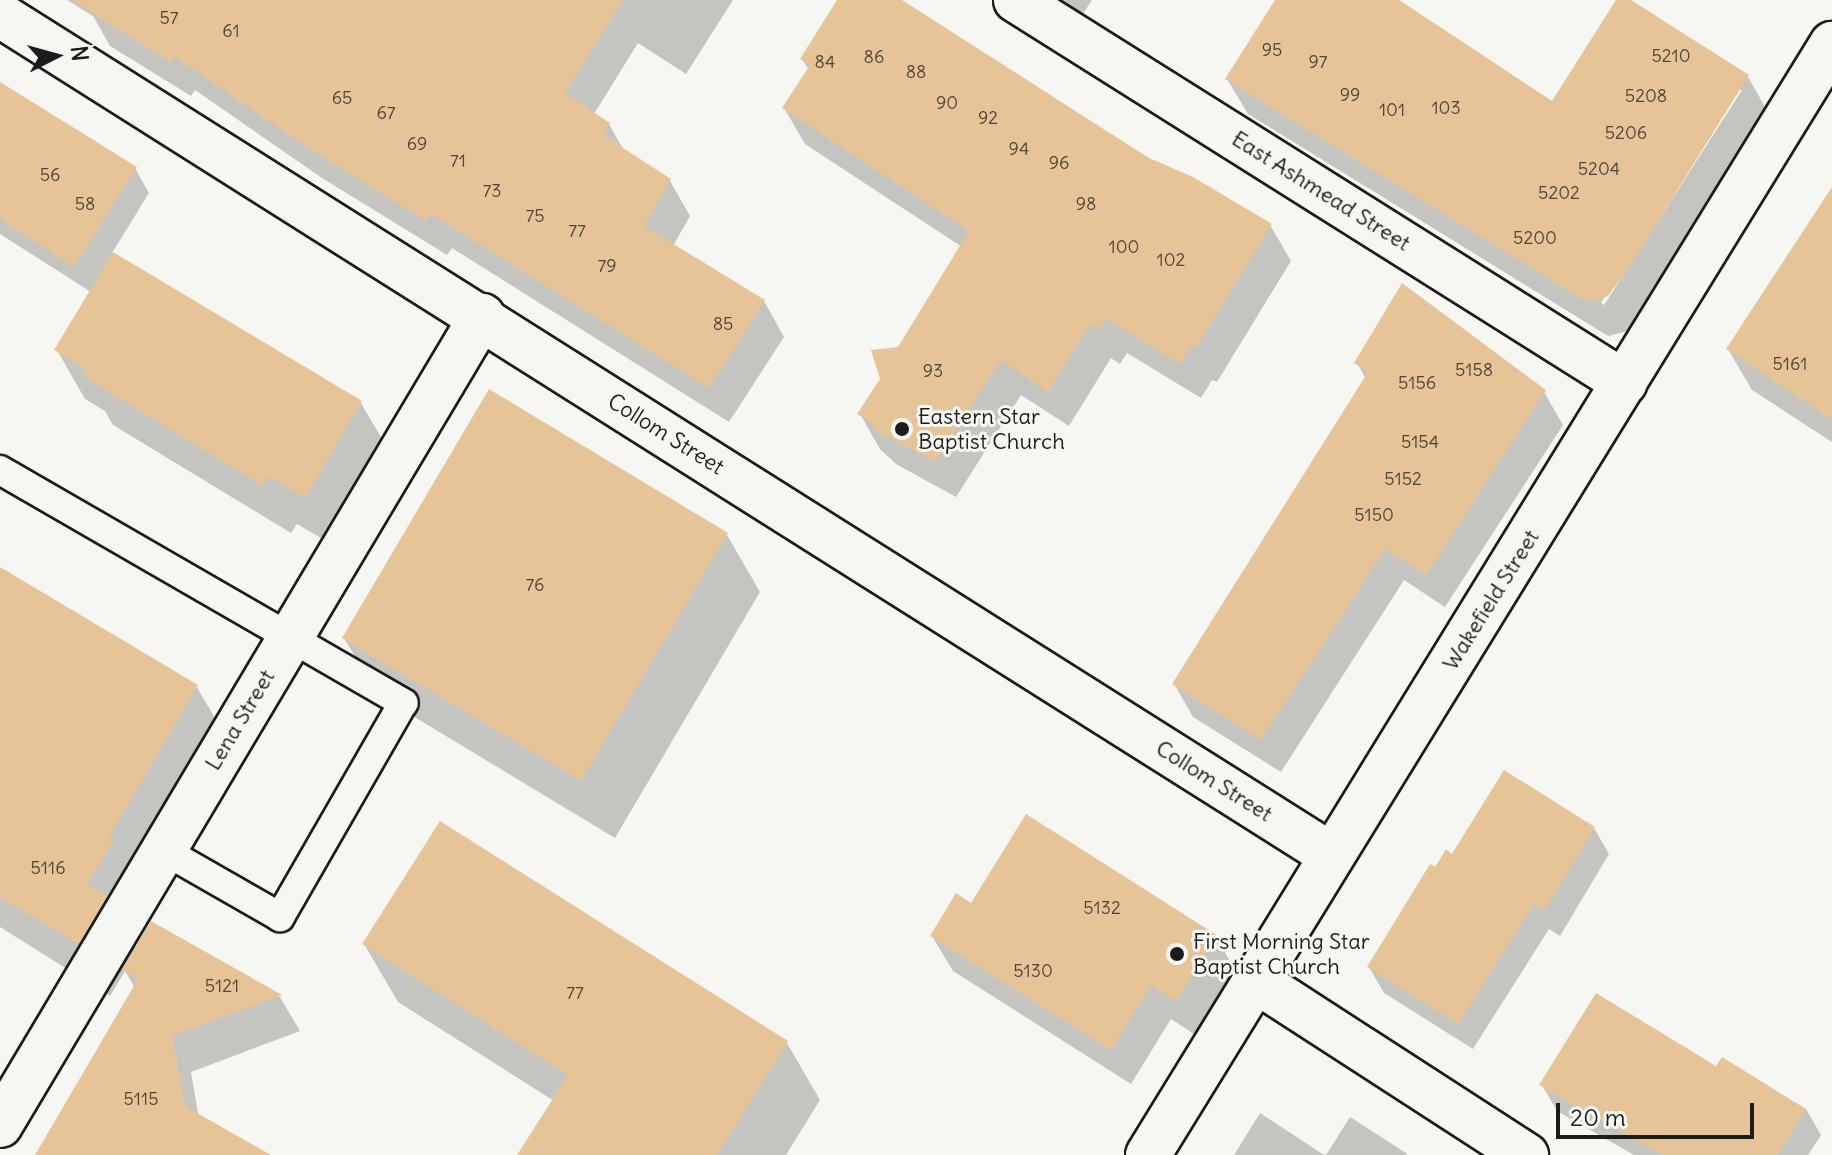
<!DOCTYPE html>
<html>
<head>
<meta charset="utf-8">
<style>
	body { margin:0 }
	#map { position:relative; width:1832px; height:1155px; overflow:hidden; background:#f6f6f2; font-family:Delius,sans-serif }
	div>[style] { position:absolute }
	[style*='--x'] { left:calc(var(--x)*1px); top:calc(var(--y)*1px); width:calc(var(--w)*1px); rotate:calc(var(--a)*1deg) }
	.shadow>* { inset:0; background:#0003 }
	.building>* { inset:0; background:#e6c498 }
	.roads { filter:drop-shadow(2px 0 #1c1c1c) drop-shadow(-2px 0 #1c1c1c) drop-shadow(0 2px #1c1c1c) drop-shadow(0 -2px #1c1c1c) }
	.lane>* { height:28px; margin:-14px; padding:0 14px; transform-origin:14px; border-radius:14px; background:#f6f6f2 }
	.street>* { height:44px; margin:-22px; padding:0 22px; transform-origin:22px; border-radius:22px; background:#f6f6f2 }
	.dots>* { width:22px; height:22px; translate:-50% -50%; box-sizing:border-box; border:4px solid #f6f6f2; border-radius:50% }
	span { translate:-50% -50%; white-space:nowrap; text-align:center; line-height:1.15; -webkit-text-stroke:6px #f6f6f2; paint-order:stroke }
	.number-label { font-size:18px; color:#4e463b }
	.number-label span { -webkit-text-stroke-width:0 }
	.street-label { font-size:22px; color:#1c1c1c }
	.poi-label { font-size:22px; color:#1c1c1c }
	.left { translate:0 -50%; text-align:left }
	.north { position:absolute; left:16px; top:16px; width:80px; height:80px; -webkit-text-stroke:6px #f6f6f2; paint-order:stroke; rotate:84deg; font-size:22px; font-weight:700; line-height:32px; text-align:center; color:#1c1c1c }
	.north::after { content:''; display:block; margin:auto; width:28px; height:36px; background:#1c1c1c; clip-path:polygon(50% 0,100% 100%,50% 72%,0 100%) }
	.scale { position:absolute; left:1556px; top:1103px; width:198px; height:36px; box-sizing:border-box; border:4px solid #1c1c1c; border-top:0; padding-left:10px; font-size:24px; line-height:28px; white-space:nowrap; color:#1c1c1c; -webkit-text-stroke:6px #f6f6f2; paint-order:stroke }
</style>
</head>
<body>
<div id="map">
	<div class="shadow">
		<div style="clip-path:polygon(67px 0,733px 0,686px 74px,638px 43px,594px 114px,609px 124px,624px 151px,670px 181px,690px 216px,673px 246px,764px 301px,784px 337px,729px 422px,452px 248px,447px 255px,322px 178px,195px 90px,191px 96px,110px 46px,93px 16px)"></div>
		<div style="clip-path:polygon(840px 0,895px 0,1148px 160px,1270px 225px,1291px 261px,1217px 382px,1212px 380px,1201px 398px,1127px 353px,1120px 364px,1111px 358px,1069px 426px,1021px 395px,956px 497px,896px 464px,880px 449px,860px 414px,962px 247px,805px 144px,784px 108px,809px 70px,802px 59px)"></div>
		<div style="clip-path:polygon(1061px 0,1092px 0,1083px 14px)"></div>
		<div style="clip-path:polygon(evenodd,1278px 0,1395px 0,1552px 104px,1618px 0,1627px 0,1748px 77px,1768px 112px,1628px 331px,1608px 336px,1248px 114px,1227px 79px,1278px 0,1737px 90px,1742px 90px,1604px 305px,1601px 303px,1737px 90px)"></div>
		<div style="clip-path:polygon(0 84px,135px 168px,149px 193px,112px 253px,361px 403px,389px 451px,333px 545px,297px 524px,291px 533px,113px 425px,105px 411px,85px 399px,57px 350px,91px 292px,0 234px)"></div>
		<div style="clip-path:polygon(1832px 188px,1832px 442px,1752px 390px,1728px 349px)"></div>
		<div style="clip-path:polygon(1357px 363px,1544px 392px,1563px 425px,1445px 607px,1404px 580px,1281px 772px,1193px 717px,1174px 684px,1366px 379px)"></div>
		<div style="clip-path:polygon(727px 535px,760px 592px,615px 838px,378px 695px,344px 638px)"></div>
		<div style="clip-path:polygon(0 570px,196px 686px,228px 740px,124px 928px,136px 949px,152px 923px,280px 997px,300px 1031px,191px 1072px,199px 1119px,235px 1155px,37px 1155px,135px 988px,125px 971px,110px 996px,0 927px)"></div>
		<div style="clip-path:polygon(440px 824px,787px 1043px,820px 1100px,786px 1155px,539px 1155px,554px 1101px,398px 1002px,364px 944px)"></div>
		<div style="clip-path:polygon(1594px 828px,1609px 854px,1560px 936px,1549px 929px,1473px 1049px,1384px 993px,1369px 967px,1436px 870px,1453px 856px)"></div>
		<div style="clip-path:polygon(932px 936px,1216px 937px,1237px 973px,1197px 1036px,1171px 1019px,1131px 1084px,953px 971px)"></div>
		<div style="clip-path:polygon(1723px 1060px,1806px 1109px,1821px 1135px,1808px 1155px,1634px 1155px,1557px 1111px,1542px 1085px,1716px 1069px)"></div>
		<div style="clip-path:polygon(1260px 1113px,1324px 1155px,1234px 1155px)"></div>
		<div style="clip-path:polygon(1350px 1117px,1406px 1153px,1407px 1155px,1326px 1155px)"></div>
	</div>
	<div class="building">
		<div style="clip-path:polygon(72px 0,623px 0,565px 93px,610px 123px,603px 135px,671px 179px,644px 226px,765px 300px,709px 388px,431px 214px,426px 221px,299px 142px,174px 56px,170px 62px)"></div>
		<div style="clip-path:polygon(837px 0,902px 0,1149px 158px,1193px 177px,1272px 224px,1196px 348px,1191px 345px,1180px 364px,1107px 319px,1099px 330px,1090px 324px,1048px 392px,1001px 360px,935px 462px,873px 429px,875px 425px,857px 414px,880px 379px,871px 350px,898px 347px,969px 231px,782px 108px,810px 65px,800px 59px)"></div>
		<div style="clip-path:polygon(1275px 0,1399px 0,1552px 101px,1616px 0,1631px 0,1749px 75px,1630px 266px,1608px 296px,1587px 302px,1225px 79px)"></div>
		<div style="clip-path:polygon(0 82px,137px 167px,74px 267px,0 219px)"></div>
		<div style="clip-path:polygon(1832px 187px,1832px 420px,1726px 349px)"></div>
		<div style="clip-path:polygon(113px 252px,362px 401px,305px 498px,269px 476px,263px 486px,83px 376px,87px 370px,54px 350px)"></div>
		<div style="clip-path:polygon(1402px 283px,1546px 390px,1426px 575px,1385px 549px,1261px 740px,1172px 684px,1368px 372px,1354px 363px)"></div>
		<div style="clip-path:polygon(489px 389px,728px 533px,581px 781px,342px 638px)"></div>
		<div style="clip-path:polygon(0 567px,198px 685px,109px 837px,114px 840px,87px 884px,108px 896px,79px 944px,0 897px)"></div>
		<div style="clip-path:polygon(1504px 770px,1595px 827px,1545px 910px,1534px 904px,1458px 1024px,1367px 967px,1430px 864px,1435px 867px,1446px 849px,1452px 854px)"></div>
		<div style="clip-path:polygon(1026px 814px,1218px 936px,1176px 1001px,1151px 985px,1111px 1050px,930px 936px,956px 893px,971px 903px)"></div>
		<div style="clip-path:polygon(440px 821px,788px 1041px,717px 1155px,517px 1155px,568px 1075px,362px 944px)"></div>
		<div style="clip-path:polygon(151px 921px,282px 995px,172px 1036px,185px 1106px,271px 1155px,35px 1155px,138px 979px,122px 969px)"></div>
		<div style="clip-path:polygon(1596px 993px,1716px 1066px,1722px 1057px,1806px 1109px,1778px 1155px,1662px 1155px,1539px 1085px)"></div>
	</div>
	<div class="roads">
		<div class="lane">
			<div style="--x:0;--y:470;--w:466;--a:30"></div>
			<div style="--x:403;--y:703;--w:247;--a:119.9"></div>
			<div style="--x:280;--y:917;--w:135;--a:-150.2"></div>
		</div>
		<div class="street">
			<div style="--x:1016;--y:0;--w:719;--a:32.17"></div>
			<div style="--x:0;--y:15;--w:1574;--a:32.26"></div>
			<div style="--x:1255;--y:980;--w:323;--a:32.9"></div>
			<div style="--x:0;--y:1125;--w:942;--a:-59.21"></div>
			<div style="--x:1148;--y:1155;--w:1305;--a:-58.38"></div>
		</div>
	</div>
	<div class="dots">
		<div style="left:902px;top:429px;background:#1c1c1c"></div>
		<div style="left:1177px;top:954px;background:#1c1c1c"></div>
	</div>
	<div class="number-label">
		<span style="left:169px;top:18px">57</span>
		<span style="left:231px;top:31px">61</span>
		<span style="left:1272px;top:50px">95</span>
		<span style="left:1671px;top:56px">5210</span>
		<span style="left:874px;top:57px">86</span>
		<span style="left:825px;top:62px">84</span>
		<span style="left:1318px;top:62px">97</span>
		<span style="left:916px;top:72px">88</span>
		<span style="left:1350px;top:95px">99</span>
		<span style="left:1646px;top:96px">5208</span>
		<span style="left:342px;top:98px">65</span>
		<span style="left:947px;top:103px">90</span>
		<span style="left:1446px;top:108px">103</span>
		<span style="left:1392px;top:110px">101</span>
		<span style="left:386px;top:113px">67</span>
		<span style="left:988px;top:118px">92</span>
		<span style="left:1626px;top:133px">5206</span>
		<span style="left:417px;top:144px">69</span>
		<span style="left:1019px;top:149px">94</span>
		<span style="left:458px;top:161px">71</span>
		<span style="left:1059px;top:163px">96</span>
		<span style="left:1599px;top:169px">5204</span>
		<span style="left:50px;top:175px">56</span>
		<span style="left:492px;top:191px">73</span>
		<span style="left:1559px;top:193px">5202</span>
		<span style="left:85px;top:204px">58</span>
		<span style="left:1086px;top:204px">98</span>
		<span style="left:535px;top:216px">75</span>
		<span style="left:577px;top:231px">77</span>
		<span style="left:1535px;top:238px">5200</span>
		<span style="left:1124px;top:247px">100</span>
		<span style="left:1171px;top:260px">102</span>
		<span style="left:607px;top:266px">79</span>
		<span style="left:723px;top:324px">85</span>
		<span style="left:1790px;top:364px">5161</span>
		<span style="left:1474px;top:370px">5158</span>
		<span style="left:933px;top:371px">93</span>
		<span style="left:1417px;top:383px">5156</span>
		<span style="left:1420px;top:442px">5154</span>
		<span style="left:1403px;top:479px">5152</span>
		<span style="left:1374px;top:515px">5150</span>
		<span style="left:535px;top:585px">76</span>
		<span style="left:48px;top:868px">5116</span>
		<span style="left:1102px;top:908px">5132</span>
		<span style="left:1033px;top:971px">5130</span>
		<span style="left:222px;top:986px">5121</span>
		<span style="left:575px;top:993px">77</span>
		<span style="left:141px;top:1099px">5115</span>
	</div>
	<div class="street-label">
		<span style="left:1321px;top:191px;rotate:32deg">East Ashmead Street</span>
		<span style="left:666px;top:434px;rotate:32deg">Collom Street</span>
		<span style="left:1491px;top:600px;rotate:-58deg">Wakefield Street</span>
		<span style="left:240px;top:720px;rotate:-59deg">Lena Street</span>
		<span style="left:1214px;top:781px;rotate:32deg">Collom Street</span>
	</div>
	<div class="poi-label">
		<span class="left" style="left:918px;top:429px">Eastern Star<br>Baptist Church</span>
		<span class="left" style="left:1193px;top:954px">First Morning Star<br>Baptist Church</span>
	</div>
	<div class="north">N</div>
	<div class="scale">20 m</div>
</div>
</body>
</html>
